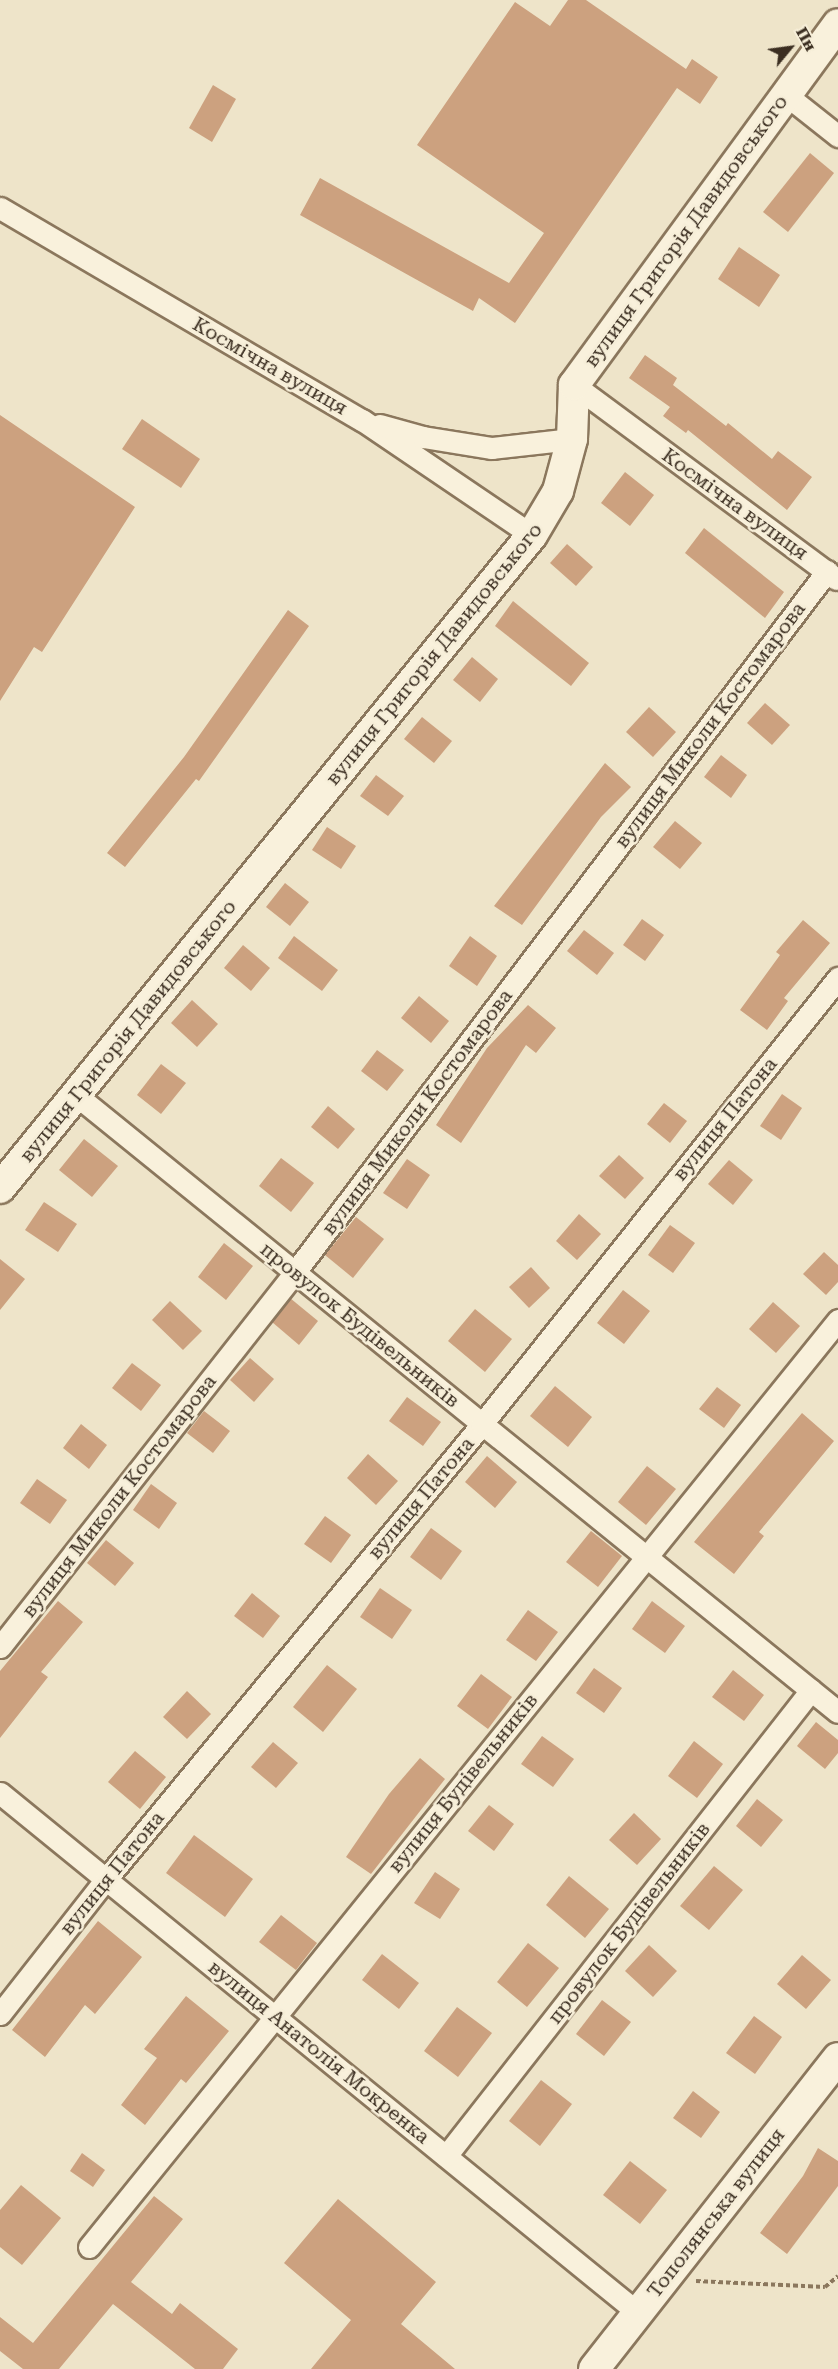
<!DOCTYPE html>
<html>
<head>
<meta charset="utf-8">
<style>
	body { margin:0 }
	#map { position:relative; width:838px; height:2369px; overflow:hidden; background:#eee4c9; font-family:"Roboto Serif",serif }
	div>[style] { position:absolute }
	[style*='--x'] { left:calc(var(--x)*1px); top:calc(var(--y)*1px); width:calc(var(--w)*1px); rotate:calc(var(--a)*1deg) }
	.building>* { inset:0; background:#cca17f }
	.path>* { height:4px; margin-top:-2px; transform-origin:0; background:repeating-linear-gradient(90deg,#8b775d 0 4.5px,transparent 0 7.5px) }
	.roads { filter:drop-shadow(2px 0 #8b775d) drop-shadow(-2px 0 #8b775d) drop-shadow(0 2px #8b775d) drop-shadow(0 -2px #8b775d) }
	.street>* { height:21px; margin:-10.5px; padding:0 10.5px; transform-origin:10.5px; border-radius:10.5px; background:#f9f1dc }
	.secondary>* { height:30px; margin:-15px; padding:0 15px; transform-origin:15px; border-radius:15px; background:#f9f1dc }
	span { translate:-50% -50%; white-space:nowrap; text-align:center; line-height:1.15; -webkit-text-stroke:5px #f6eed8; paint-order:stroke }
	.street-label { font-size:20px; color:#3b2e21 }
	.north { position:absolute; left:760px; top:18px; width:60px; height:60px; -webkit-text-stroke:4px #f6eed8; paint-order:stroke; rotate:61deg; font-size:16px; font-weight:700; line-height:24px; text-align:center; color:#3b2e21 }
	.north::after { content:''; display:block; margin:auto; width:21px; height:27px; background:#3b2e21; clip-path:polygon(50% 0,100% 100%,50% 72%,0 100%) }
</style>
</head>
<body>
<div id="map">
	<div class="building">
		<div style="clip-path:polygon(568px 0,586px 0,686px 69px,692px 59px,718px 77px,700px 104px,677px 88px,515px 323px,479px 298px,473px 311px,300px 215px,320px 178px,509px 283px,544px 233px,417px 145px,515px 2px,550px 26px)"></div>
		<div style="clip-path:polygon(213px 85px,236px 99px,212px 142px,189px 128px)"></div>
		<div style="clip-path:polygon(810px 153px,834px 173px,788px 232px,763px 212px)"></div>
		<div style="clip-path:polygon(739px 247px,780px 275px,759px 307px,718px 279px)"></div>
		<div style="clip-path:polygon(645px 355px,677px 378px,673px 385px,726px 426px,728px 423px,772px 459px,778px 451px,812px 477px,787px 510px,688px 430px,686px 433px,663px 416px,670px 407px,629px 378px)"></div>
		<div style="clip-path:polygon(0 415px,135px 507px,42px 652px,34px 647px,0 701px)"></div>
		<div style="clip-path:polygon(142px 419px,200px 459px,181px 488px,122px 449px)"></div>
		<div style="clip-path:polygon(625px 472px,654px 495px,630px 526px,601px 503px)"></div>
		<div style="clip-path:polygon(704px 528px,784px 592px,765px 618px,685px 553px)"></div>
		<div style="clip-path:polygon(567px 544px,593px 567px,576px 586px,550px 563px)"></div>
		<div style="clip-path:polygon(513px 601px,589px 663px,571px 686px,495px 626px)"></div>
		<div style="clip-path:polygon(288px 610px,309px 626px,199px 781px,196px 779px,125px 867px,107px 853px,184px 757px)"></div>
		<div style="clip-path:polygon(472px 657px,498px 679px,480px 702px,453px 680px)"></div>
		<div style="clip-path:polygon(765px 703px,790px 725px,772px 745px,747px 723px)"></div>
		<div style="clip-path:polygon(649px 707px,676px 732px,653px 757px,626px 732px)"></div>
		<div style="clip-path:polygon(422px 717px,452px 741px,434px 763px,404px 739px)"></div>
		<div style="clip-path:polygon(721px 755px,747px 775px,731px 798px,704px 777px)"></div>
		<div style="clip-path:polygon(605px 763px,631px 787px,601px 817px,522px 925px,494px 906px)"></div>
		<div style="clip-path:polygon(376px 775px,404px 796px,388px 816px,360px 796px)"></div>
		<div style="clip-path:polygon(675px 821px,702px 843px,680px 869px,653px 847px)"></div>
		<div style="clip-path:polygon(327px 827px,356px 846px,341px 869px,312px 850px)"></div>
		<div style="clip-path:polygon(285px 883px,309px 902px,290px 926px,266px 907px)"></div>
		<div style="clip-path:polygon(642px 919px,664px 935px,645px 961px,623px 945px)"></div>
		<div style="clip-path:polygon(803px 920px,830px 943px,784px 998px,788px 1001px,767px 1030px,740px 1010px,780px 955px,776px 952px)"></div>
		<div style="clip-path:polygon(584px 930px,614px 953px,597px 975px,567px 951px)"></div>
		<div style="clip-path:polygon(294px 936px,338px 970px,322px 991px,278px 958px)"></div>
		<div style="clip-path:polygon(470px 936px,497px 956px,477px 986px,449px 966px)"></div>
		<div style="clip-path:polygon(243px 945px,270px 968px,251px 991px,224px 968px)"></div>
		<div style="clip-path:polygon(419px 996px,449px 1021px,431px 1043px,401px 1018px)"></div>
		<div style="clip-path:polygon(192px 1000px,218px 1024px,197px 1047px,171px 1023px)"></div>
		<div style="clip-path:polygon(528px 1005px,556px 1028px,536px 1053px,526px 1045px,461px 1143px,436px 1125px,487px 1048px)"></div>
		<div style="clip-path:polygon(377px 1050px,404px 1070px,387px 1091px,361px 1071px)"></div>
		<div style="clip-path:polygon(161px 1064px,186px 1083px,161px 1114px,137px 1095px)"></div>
		<div style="clip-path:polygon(782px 1094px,802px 1108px,781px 1140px,760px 1126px)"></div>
		<div style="clip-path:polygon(664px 1103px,687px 1121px,670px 1143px,647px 1124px)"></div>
		<div style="clip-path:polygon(328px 1106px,355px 1129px,338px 1149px,311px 1127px)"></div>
		<div style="clip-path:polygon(84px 1139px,118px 1166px,92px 1197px,59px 1170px)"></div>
		<div style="clip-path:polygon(619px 1155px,644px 1178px,625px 1199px,599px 1176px)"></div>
		<div style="clip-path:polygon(281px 1158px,314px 1183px,291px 1212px,259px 1186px)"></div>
		<div style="clip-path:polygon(407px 1159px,430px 1175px,407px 1209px,383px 1193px)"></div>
		<div style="clip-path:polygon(729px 1160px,753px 1180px,733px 1205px,708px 1184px)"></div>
		<div style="clip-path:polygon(44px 1202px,77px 1224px,58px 1252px,25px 1230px)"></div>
		<div style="clip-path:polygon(579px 1214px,601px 1234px,577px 1260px,556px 1241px)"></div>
		<div style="clip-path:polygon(356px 1217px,384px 1239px,353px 1278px,325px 1255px)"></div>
		<div style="clip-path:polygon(670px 1225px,695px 1243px,673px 1273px,648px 1255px)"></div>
		<div style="clip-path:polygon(224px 1243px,253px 1266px,226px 1300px,198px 1277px)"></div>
		<div style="clip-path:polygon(824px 1252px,838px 1265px,838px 1282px,826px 1295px,803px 1274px)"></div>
		<div style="clip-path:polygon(0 1259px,25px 1279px,0 1310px)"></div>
		<div style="clip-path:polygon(531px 1267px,550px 1288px,529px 1308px,509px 1287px)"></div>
		<div style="clip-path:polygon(623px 1290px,650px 1311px,624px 1344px,597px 1323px)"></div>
		<div style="clip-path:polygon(290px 1298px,318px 1321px,299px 1345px,272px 1322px)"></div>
		<div style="clip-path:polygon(170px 1301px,202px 1331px,183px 1350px,152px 1320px)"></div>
		<div style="clip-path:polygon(773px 1302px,800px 1326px,776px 1353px,749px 1329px)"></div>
		<div style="clip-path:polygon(475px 1309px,512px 1339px,485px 1372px,448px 1341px)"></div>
		<div style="clip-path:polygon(250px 1358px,274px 1379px,254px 1402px,230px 1380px)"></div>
		<div style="clip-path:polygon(132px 1363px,161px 1385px,141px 1411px,112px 1388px)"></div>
		<div style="clip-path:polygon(555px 1386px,592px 1417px,568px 1447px,530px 1416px)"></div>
		<div style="clip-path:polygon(717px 1387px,741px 1405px,724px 1428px,699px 1409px)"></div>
		<div style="clip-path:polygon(407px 1397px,441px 1422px,423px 1446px,389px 1421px)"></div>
		<div style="clip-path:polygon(204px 1411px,230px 1431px,213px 1453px,187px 1433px)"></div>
		<div style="clip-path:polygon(802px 1413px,834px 1441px,759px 1532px,764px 1536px,734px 1574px,694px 1542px)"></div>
		<div style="clip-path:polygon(81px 1424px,107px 1445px,89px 1469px,63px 1448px)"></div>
		<div style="clip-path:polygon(368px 1454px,398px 1481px,376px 1505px,347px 1478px)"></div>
		<div style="clip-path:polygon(487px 1456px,517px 1482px,495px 1508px,465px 1482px)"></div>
		<div style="clip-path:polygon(647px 1466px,676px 1489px,646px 1525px,618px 1502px)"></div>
		<div style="clip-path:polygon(37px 1479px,67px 1500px,50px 1524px,20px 1503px)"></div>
		<div style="clip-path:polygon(151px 1484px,177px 1503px,159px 1529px,133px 1510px)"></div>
		<div style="clip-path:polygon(325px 1516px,351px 1535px,331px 1563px,304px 1544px)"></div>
		<div style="clip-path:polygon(431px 1528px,462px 1551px,441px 1580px,410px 1557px)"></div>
		<div style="clip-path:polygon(591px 1531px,622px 1556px,598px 1587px,566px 1562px)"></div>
		<div style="clip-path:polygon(106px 1540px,134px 1563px,115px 1586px,87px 1563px)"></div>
		<div style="clip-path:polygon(380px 1588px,412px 1610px,392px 1639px,360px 1617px)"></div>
		<div style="clip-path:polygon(252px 1593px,280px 1616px,263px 1638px,234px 1616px)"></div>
		<div style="clip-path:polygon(58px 1601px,83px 1622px,41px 1672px,48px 1677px,0 1738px,0 1671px)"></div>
		<div style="clip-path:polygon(652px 1601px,685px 1626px,665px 1653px,632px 1629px)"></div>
		<div style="clip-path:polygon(528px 1610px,558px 1632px,536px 1661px,506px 1640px)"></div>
		<div style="clip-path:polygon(327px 1665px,357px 1689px,323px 1732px,293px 1707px)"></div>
		<div style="clip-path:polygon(594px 1668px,622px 1688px,604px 1713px,576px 1693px)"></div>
		<div style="clip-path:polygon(733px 1670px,764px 1695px,744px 1721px,712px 1697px)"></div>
		<div style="clip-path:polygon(481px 1674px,512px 1697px,488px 1729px,457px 1706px)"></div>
		<div style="clip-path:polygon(187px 1691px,211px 1714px,187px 1739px,163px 1717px)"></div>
		<div style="clip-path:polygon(816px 1722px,838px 1740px,838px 1753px,825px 1769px,797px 1746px)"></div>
		<div style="clip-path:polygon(542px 1736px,574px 1759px,553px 1787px,521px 1764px)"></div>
		<div style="clip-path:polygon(694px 1741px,723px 1764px,697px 1798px,668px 1776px)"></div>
		<div style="clip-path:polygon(273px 1742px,298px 1763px,276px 1788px,251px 1767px)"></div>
		<div style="clip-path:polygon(135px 1751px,166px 1777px,140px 1809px,108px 1782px)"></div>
		<div style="clip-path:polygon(420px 1758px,445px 1779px,371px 1874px,346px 1857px,389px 1794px)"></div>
		<div style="clip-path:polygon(757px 1799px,783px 1820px,761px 1847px,736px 1826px)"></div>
		<div style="clip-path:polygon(489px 1805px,514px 1824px,494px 1851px,468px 1831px)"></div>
		<div style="clip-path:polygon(634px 1813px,661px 1839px,637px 1865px,609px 1840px)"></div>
		<div style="clip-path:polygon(194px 1835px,253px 1879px,225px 1917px,166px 1873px)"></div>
		<div style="clip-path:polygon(714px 1866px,743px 1890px,709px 1930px,680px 1906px)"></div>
		<div style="clip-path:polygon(435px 1872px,460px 1889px,440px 1919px,414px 1903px)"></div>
		<div style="clip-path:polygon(569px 1876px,609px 1909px,585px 1938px,546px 1905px)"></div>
		<div style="clip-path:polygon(281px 1915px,317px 1943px,296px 1970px,259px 1942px)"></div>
		<div style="clip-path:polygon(98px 1921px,142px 1957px,95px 2014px,85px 2005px,45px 2057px,12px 2030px)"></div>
		<div style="clip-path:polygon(528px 1943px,559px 1968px,527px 2007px,497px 1982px)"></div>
		<div style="clip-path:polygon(649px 1945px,677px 1971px,653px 1997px,625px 1971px)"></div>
		<div style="clip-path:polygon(382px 1954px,419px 1983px,399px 2009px,362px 1980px)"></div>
		<div style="clip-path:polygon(802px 1955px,831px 1980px,806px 2009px,777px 1984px)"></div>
		<div style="clip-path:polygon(186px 1996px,229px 2031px,186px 2083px,181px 2079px,145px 2125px,121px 2105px,157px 2058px,144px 2049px)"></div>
		<div style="clip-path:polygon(602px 2000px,631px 2022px,604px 2056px,576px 2034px)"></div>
		<div style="clip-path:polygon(457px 2007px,492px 2033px,458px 2077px,424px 2051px)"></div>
		<div style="clip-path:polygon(754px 2016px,782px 2037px,755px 2074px,726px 2053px)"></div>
		<div style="clip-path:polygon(541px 2080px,572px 2104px,540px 2146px,509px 2121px)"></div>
		<div style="clip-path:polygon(693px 2091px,720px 2112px,701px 2138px,673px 2118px)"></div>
		<div style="clip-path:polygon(818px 2148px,838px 2161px,838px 2186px,787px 2254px,760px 2233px,803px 2176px)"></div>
		<div style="clip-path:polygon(82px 2153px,105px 2170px,93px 2187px,70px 2171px)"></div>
		<div style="clip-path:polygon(630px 2161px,667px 2190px,640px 2224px,603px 2195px)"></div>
		<div style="clip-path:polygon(21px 2185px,61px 2218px,22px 2265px,0 2247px,0 2210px)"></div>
		<div style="clip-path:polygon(154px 2196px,183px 2219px,131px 2282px,172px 2314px,180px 2303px,238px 2349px,223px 2369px,195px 2369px,113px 2304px,59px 2369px,23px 2369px,0 2351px,0 2317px,33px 2343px)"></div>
		<div style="clip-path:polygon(338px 2199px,436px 2282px,401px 2324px,455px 2369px,311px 2369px,351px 2320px,284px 2263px)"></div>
	</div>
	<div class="path">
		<div style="--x:696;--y:2281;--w:129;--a:2.7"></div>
		<div style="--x:825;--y:2287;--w:17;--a:-40"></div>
	</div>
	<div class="roads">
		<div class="street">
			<div style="--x:785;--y:94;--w:68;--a:38.4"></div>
			<div style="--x:0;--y:208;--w:420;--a:30.4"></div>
			<div style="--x:362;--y:420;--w:205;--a:34.1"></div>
			<div style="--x:574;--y:385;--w:326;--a:36.5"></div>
			<div style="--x:380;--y:425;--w:45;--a:15.6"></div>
			<div style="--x:423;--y:437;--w:70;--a:9.1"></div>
			<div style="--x:492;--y:448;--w:81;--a:-6.4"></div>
			<div style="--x:76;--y:1095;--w:980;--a:39"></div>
			<div style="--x:0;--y:1647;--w:477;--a:-51.8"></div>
			<div style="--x:295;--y:1272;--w:880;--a:-52.8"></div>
			<div style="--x:0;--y:1793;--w:822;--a:39.17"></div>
			<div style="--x:0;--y:2014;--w:172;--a:-51.9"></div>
			<div style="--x:106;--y:1879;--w:590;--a:-50.43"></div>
			<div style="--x:482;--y:1424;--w:571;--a:-51.4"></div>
			<div style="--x:446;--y:2156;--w:592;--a:-51.93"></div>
			<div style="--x:89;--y:2247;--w:1192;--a:-51.06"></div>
		</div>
		<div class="secondary">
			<div style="--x:0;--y:1188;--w:842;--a:-50.83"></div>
			<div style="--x:532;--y:535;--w:51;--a:-59.4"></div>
			<div style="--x:558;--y:491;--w:54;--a:-74.9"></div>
			<div style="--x:572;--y:439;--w:54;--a:-87.9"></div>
			<div style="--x:574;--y:385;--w:447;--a:-53.8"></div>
			<div style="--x:594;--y:2369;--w:395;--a:-51.9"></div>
		</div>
	</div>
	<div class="street-label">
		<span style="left:686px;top:231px;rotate:-54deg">вулиця Григорія Давидовського</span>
		<span style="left:270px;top:366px;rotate:30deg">Космічна вулиця</span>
		<span style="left:735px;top:504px;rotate:36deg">Космічна вулиця</span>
		<span style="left:434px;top:654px;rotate:-51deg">вулиця Григорія Давидовського</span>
		<span style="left:710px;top:725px;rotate:-53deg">вулиця Миколи Костомарова</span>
		<span style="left:128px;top:1031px;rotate:-51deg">вулиця Григорія Давидовського</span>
		<span style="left:417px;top:1112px;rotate:-53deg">вулиця Миколи Костомарова</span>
		<span style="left:725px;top:1119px;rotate:-51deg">вулиця Патона</span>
		<span style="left:360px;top:1325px;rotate:39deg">провулок Будівельників</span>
		<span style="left:119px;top:1496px;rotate:-52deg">вулиця Миколи Костомарова</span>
		<span style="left:421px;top:1498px;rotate:-50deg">вулиця Патона</span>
		<span style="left:463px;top:1783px;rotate:-51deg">вулиця Будівельників</span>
		<span style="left:112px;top:1873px;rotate:-51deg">вулиця Патона</span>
		<span style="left:629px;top:1923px;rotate:-52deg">провулок Будівельників</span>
		<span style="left:319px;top:2052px;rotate:39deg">вулиця Анатолія Мокренка</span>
		<span style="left:716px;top:2213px;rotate:-52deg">Тополянська вулиця</span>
	</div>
	<div class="north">Пн</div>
</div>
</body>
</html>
